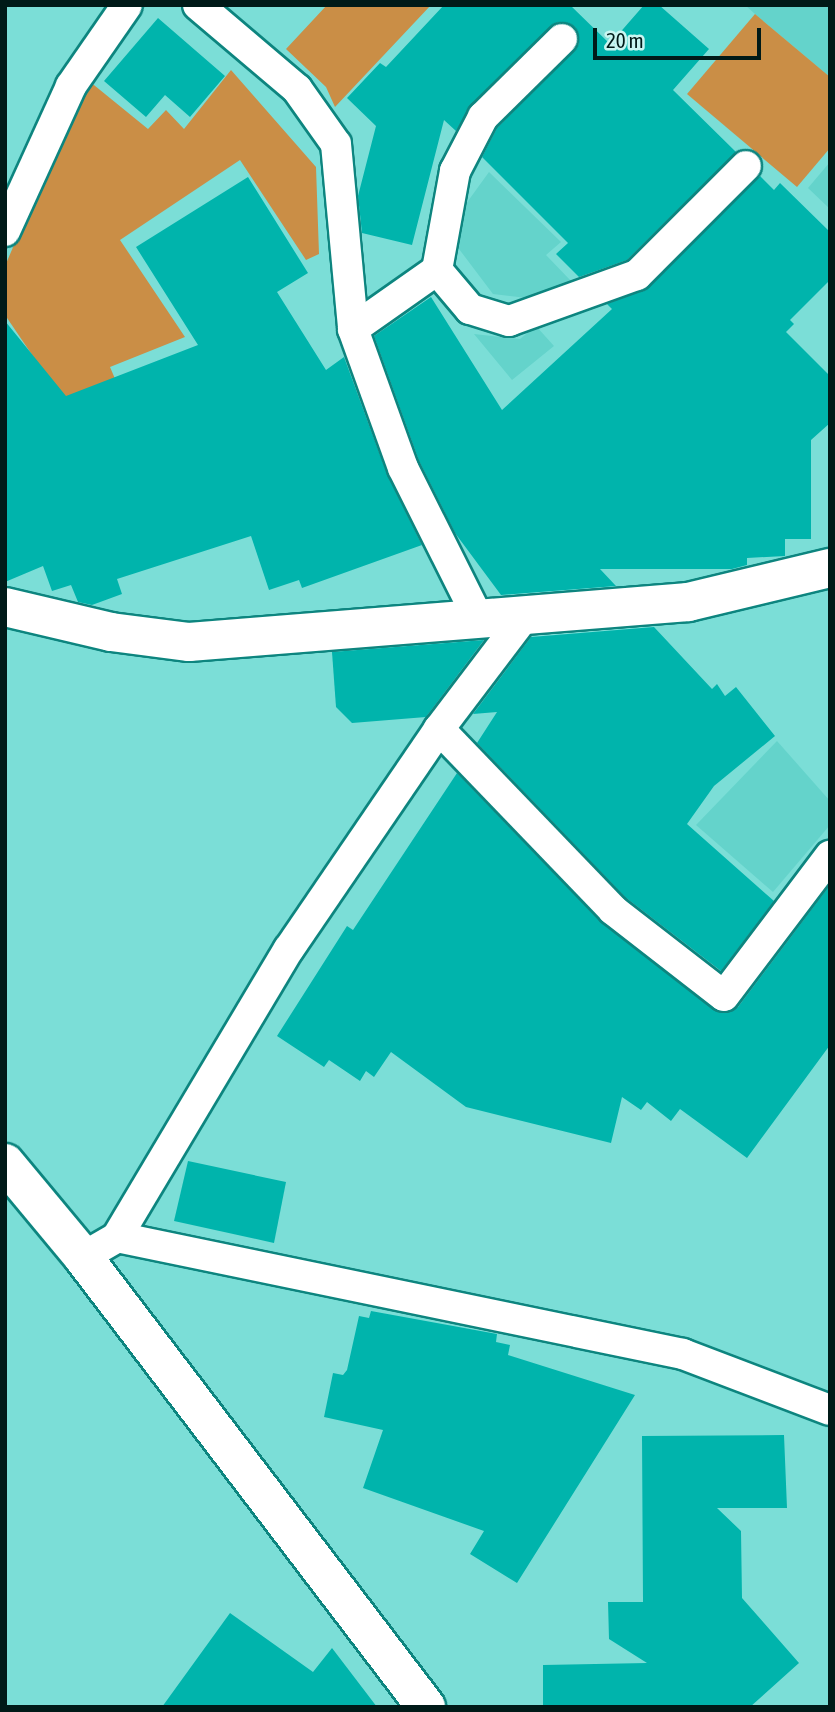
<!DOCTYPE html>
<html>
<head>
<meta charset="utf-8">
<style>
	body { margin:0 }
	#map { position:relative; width:835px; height:1712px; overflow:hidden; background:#7bded7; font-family:"Asap Condensed",sans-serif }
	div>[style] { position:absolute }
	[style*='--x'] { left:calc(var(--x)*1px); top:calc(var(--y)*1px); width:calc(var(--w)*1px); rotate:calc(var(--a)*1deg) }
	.built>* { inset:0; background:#64d3cb }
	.green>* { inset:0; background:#ca8e46 }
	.building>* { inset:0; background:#00b4ac }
	.roads { filter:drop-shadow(2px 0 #0d857f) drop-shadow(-2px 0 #0d857f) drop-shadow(0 2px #0d857f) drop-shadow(0 -2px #0d857f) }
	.service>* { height:30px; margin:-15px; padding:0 15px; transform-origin:15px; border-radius:15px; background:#fff }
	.minor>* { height:38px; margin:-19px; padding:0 19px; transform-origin:19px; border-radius:19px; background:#fff }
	span { translate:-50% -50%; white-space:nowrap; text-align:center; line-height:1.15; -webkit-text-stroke:7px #c8f6f1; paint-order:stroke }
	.frame { position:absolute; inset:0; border:7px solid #001a18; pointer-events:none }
	.scale { position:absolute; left:593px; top:28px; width:168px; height:32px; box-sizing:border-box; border:4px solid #001a18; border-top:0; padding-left:9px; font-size:21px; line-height:24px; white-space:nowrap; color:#001a18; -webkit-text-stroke:5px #c8f6f1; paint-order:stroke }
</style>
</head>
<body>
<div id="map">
	<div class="built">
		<div style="clip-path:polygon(745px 5px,830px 5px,830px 77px,755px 14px)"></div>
		<div style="clip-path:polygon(830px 162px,830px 209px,808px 188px)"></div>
		<div style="clip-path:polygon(489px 172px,561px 242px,546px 255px,571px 281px,527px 298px,493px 294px,456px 245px,463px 208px)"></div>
		<div style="clip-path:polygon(536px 326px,554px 346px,512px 380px,474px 334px,520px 339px)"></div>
		<div style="clip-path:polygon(777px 741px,830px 801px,830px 825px,773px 892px,696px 825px)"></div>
	</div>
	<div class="green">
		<div style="clip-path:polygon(327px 5px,431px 5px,335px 107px,326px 87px,286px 49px)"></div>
		<div style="clip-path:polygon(755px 14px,830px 77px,830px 148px,797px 187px,687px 94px)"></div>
		<div style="clip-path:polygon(231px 70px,316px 167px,319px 254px,306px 260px,240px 160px,120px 240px,185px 337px,110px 367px,127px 407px,77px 421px,5px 315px,5px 266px,37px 191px,89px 81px,148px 129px,166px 110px,184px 129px)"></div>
	</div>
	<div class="building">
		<div style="clip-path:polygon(444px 5px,570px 5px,610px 44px,644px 5px,659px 5px,709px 49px,673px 90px,736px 152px,627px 260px,579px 277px,556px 254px,568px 243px,482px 157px,497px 128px,579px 44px,575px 27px,558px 22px,471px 105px,456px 131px,444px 120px,412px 245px,362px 233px,358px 196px,376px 126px,347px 98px,380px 63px,386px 67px)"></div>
		<div style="clip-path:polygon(158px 18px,225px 76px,190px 117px,165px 95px,146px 117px,104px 81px)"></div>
		<div style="clip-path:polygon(760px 176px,774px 190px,780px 183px,830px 232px,830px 280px,790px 320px,794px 324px,786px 332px,830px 376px,830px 423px,811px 440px,811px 539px,785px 539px,785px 556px,747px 558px,747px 565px,732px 569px,600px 569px,616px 586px,501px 595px,455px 533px,419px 461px,374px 336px,431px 297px,502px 410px,612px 309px,607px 304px,649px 287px)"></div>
		<div style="clip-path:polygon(248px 177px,308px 273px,277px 292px,326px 370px,344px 357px,387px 474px,422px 545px,302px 588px,299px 580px,269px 590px,251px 536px,117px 579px,122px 594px,92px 605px,78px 602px,71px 585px,52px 591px,43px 566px,5px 582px,5px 321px,66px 396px,198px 345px,136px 247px)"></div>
		<div style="clip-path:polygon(654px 627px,712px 689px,717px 684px,725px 696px,736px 687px,775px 736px,714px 786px,687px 824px,774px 901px,721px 971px,625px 897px,477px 743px,497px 712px,473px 714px,531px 637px)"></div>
		<div style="clip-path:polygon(484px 640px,426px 717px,352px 723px,336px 707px,332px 652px)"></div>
		<div style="clip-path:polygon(457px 773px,601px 922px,721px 1013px,738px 1007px,830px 885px,830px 1045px,747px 1158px,680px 1109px,671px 1121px,647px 1102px,641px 1110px,622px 1097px,611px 1143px,466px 1107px,391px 1052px,374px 1077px,366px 1071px,360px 1081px,329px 1060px,324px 1067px,277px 1036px,347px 926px,353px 930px)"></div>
		<div style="clip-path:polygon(188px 1161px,286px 1182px,274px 1243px,174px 1221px)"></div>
		<div style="clip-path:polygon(371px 1311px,497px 1334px,496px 1342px,510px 1345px,508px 1355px,635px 1395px,517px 1583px,470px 1554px,484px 1531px,363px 1488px,383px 1430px,324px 1417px,333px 1373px,343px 1375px,347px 1370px,359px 1316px,369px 1318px)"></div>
		<div style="clip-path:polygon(784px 1435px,787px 1508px,717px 1508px,741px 1531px,742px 1598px,799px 1663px,750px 1707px,543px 1707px,543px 1665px,647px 1663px,609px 1639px,608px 1602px,643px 1602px,642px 1436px)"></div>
		<div style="clip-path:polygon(230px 1613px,313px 1672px,332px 1648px,377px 1707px,162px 1707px)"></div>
	</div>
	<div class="roads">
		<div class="service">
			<div style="--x:198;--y:5;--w:130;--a:40.3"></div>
			<div style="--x:297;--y:89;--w:67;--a:54.7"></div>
			<div style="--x:336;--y:144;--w:186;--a:84.7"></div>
			<div style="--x:353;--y:329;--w:148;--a:70.2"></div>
			<div style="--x:403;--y:468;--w:165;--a:63.4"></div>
			<div style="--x:5;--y:231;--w:159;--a:-65.5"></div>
			<div style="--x:71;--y:86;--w:98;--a:-55.3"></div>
			<div style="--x:437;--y:270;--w:51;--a:49.8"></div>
			<div style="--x:470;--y:309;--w:41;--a:17.1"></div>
			<div style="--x:509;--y:321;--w:136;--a:-19.8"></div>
			<div style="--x:637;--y:275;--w:154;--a:-45"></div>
			<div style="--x:353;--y:329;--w:103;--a:-35.1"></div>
			<div style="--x:437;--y:270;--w:101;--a:-79.7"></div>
			<div style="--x:455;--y:171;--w:61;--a:-62.6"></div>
			<div style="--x:483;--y:117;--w:111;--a:-44.6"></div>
			<div style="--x:439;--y:729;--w:251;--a:46.1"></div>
			<div style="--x:613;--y:910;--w:140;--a:37.8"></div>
			<div style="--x:724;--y:996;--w:176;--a:-52.9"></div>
			<div style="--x:117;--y:1237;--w:578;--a:11.68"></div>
			<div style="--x:683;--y:1354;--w:157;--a:20.9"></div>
			<div style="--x:83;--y:1257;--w:39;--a:-30"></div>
			<div style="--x:117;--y:1237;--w:335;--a:-59.2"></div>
			<div style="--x:289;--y:949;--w:266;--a:-55.7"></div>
			<div style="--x:439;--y:729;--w:146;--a:-52.8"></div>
		</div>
		<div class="minor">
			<div style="--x:5;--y:607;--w:109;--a:13.3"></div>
			<div style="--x:111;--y:632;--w:79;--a:7.3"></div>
			<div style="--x:189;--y:642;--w:501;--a:-4.58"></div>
			<div style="--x:688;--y:602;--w:146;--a:-13.5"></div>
			<div style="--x:5;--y:1163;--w:122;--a:50.3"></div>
			<div style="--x:83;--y:1257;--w:566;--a:52.68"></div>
		</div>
	</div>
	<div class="frame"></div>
	<div class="scale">20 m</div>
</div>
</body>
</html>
